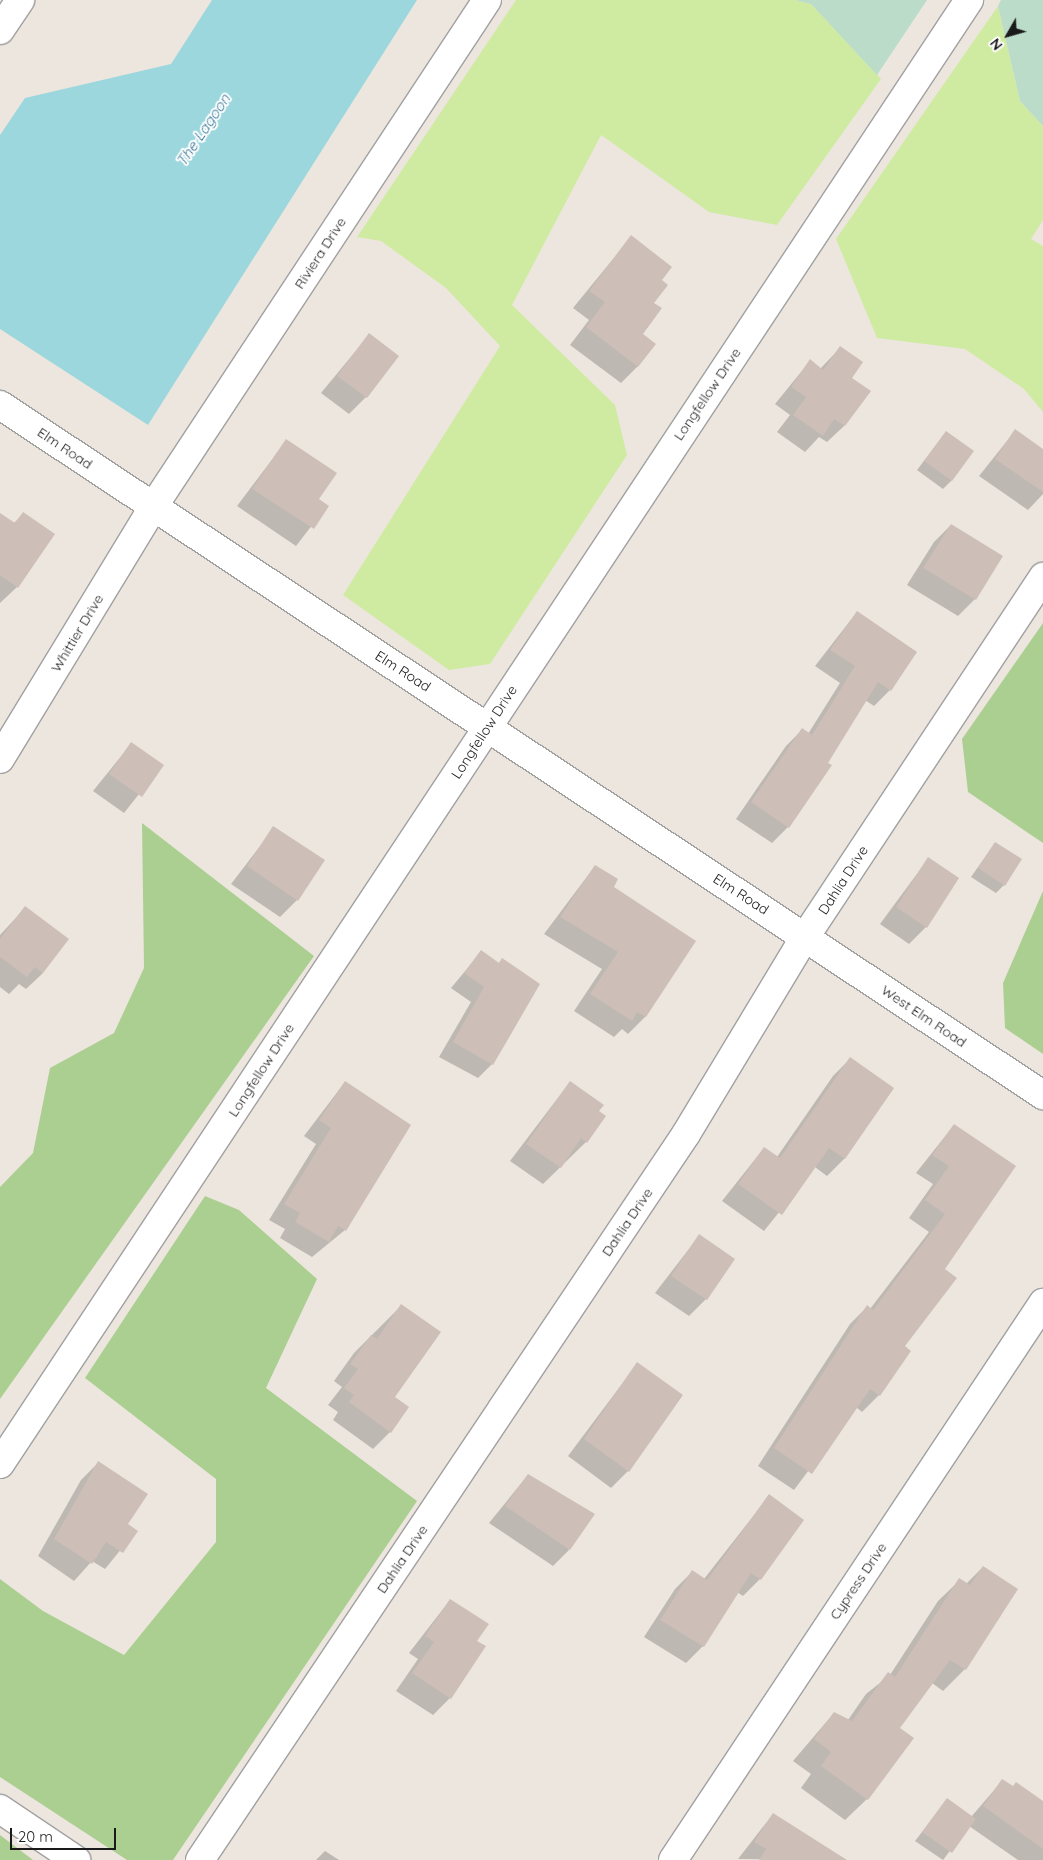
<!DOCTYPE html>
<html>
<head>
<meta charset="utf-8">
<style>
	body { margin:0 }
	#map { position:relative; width:1043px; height:1860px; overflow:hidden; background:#ede6df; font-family:Quicksand,sans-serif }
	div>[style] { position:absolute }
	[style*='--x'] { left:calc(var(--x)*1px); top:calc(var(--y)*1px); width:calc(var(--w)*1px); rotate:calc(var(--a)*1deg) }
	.grass>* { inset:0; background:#cfeba1 }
	.forest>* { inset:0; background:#abcf91 }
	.wetland>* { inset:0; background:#bbdcc8 }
	.water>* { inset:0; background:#9cd7dd }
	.shadow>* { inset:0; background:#0003 }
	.building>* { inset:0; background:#cdbeb8 }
	.roads { filter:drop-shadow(1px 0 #a1a1a1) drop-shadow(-1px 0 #a1a1a1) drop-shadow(0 1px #a1a1a1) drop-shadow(0 -1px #a1a1a1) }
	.minor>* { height:28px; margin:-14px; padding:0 14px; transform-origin:14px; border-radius:14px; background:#fff }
	.tertiary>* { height:28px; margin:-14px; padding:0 14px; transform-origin:14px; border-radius:14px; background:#fff }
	span { translate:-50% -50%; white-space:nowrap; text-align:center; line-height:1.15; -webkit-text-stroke:4px #fff; paint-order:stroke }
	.street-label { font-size:14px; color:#1a1a1a }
	.water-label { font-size:15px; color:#3f7a9d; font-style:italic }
	.north { position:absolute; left:983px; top:10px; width:50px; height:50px; -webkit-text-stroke:4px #fff; paint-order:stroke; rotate:232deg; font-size:14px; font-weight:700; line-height:20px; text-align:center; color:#1a1a1a }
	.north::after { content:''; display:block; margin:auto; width:18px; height:22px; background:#1a1a1a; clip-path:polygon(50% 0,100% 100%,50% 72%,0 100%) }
	.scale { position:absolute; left:10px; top:1828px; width:106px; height:22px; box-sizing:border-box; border:2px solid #1a1a1a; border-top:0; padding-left:6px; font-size:15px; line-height:18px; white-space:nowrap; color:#1a1a1a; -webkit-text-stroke:4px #fff; paint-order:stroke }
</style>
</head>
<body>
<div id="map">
	<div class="grass">
		<div style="clip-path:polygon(516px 0,795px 0,811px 4px,881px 79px,777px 225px,709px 212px,601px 135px,512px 305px,615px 405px,627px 455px,490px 664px,449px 670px,343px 595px,500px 346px,446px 288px,381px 241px,357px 237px)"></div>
		<div style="clip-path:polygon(998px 6px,1020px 101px,1043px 126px,1043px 220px,1031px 239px,1043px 246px,1043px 412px,1024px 389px,965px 349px,877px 338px,836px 239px)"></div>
	</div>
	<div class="forest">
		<div style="clip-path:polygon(1043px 623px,1043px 843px,968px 792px,962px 739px)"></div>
		<div style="clip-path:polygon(142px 823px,314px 956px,0 1399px,0 1187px,33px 1153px,50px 1068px,114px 1033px,144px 968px)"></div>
		<div style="clip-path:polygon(1043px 891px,1043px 1054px,1005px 1028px,1003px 983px)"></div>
		<div style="clip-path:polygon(205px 1196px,239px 1210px,317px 1279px,266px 1388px,417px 1501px,173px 1860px,127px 1860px,0 1777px,0 1579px,43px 1611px,124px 1655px,216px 1542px,216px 1479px,85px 1378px)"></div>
		<div style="clip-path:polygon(0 1835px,33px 1860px,0 1860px)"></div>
	</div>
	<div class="wetland">
		<div style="clip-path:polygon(795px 0,927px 0,877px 75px,811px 4px)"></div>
		<div style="clip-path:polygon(1001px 0,1043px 0,1043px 126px,1020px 101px,998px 6px)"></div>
	</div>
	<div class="water">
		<div style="clip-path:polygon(212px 0,417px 0,148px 425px,0 329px,0 135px,25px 98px,171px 64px)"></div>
	</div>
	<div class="shadow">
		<div style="clip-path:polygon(631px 237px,660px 280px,641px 334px,638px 366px,621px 383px,570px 345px,589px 320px,573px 308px)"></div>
		<div style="clip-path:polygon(369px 335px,366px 397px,349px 414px,321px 393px)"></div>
		<div style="clip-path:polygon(840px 348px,851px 378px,844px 426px,827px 442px,819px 437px,805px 452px,777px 432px,790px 415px,775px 404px,810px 361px,820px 369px)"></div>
		<div style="clip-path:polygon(1015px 431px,1043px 450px,1043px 494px,1028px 510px,979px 476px)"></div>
		<div style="clip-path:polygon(946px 432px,952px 480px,943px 489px,917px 470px)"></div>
		<div style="clip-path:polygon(286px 441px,318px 500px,327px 506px,296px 546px,237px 506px)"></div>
		<div style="clip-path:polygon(0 514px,13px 524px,23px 514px,17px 587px,0 603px)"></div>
		<div style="clip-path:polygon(951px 525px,1001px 557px,975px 599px,958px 616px,907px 585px,934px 542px)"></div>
		<div style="clip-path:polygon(857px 612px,890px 690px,874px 706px,865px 700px,788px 827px,772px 843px,736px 819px,786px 746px,802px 730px,808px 734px,840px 683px,815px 666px)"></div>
		<div style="clip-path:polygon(131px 744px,162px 765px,124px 813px,93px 791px)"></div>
		<div style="clip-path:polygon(274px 828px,297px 900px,280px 917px,231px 884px)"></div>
		<div style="clip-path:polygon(995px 843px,1004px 885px,996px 893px,971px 877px)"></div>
		<div style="clip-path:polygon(928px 859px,958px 878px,926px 927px,909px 944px,880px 924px)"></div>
		<div style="clip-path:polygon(595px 866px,612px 887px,694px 941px,645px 1017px,628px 1034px,622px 1029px,614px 1037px,574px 1011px,602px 969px,544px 934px)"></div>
		<div style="clip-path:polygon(25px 908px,43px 973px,26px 989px,19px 984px,9px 994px,0 987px,0 935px)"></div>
		<div style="clip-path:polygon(481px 952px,498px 964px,503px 959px,492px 1064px,478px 1078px,439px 1057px,471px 1002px,451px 988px)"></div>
		<div style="clip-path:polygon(850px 1059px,893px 1089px,844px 1159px,827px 1176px,815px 1167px,764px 1231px,722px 1201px,764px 1148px,777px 1157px,833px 1076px)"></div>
		<div style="clip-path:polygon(345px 1082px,409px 1125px,345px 1230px,312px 1257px,280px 1238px,285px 1229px,269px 1220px,316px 1144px,304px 1136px)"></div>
		<div style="clip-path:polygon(570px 1082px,598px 1112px,586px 1142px,543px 1184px,510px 1161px)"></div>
		<div style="clip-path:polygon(954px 1125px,943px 1270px,879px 1395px,862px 1412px,856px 1407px,794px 1490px,758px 1466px,850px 1324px,867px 1307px,870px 1309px,929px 1232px,909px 1218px,933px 1184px,916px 1173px)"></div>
		<div style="clip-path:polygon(699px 1236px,706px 1299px,689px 1316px,655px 1293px)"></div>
		<div style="clip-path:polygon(402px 1305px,390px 1432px,373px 1449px,333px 1420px,338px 1412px,328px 1405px,342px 1387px,334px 1381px,354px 1353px)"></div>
		<div style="clip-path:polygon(637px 1364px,628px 1471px,611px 1488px,568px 1456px)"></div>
		<div style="clip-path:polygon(98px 1463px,126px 1525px,136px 1531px,105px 1569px,92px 1561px,74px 1581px,38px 1556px,81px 1480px)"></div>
		<div style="clip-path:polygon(528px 1475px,569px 1550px,553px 1566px,489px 1523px)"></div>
		<div style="clip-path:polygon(769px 1496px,802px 1520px,760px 1579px,743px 1596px,737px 1592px,703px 1646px,686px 1663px,644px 1637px,675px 1589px,692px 1572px,704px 1579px)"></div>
		<div style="clip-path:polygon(983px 1567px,1017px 1590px,965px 1669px,943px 1691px,932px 1683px,898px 1728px,867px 1799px,845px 1820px,801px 1788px,811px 1774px,793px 1761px,834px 1713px,848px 1720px,866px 1694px,890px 1675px,938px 1601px,960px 1580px,966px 1584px)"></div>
		<div style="clip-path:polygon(450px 1600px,476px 1641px,450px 1698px,433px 1715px,396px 1691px,418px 1659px,409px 1653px)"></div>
		<div style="clip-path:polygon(1002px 1781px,1043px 1802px,1043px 1860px,1018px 1860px,969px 1826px,943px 1860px,915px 1841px,947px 1800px,971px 1817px)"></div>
		<div style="clip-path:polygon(773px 1814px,810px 1860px,738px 1859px)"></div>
		<div style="clip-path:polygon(325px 1851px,339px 1860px,316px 1860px)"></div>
	</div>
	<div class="building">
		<div style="clip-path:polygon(631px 235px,672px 267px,662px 280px,668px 285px,654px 303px,662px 308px,643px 334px,656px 344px,638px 367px,586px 327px,605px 302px,589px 291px)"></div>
		<div style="clip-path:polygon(369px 333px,399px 356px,367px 398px,337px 376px)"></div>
		<div style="clip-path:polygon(840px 346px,863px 362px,852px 378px,871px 391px,845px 426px,834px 419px,823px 436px,793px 415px,806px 397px,791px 387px,810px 359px,823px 370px)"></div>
		<div style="clip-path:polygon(1015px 429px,1043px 449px,1043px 492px,995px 459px)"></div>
		<div style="clip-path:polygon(946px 431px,974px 451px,952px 481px,924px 461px)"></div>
		<div style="clip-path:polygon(286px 439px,337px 473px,319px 499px,329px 506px,314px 529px,252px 489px)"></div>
		<div style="clip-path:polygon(23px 512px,55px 534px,18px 588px,0 575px,0 513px,15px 523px)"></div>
		<div style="clip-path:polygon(951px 524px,1003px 556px,976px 600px,923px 568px)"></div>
		<div style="clip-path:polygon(857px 611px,917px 652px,891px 691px,878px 682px,828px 763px,832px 765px,789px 828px,751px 802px,802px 728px,812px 735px,855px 666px,830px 650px)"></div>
		<div style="clip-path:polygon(131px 742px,164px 765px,142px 797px,109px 774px)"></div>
		<div style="clip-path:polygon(273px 826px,325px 860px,298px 901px,247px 866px)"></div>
		<div style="clip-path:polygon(995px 842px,1022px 859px,1005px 886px,978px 868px)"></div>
		<div style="clip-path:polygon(928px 857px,959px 878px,927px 928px,896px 907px)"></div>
		<div style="clip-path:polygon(595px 865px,618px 879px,614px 887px,696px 941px,646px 1017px,637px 1012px,632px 1021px,590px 994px,618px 952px,560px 917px)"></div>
		<div style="clip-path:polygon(25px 906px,69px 939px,43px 973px,35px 967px,27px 977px,0 957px,0 939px)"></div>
		<div style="clip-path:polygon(481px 950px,499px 963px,502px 958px,540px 984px,493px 1065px,453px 1042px,484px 987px,464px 973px)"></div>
		<div style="clip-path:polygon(850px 1057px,894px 1088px,845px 1159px,829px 1148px,782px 1215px,738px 1184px,764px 1147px,780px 1158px)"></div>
		<div style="clip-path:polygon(345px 1081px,411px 1125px,346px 1231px,338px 1226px,329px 1242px,295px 1222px,300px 1213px,284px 1204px,331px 1128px,319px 1120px)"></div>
		<div style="clip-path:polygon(570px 1081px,604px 1105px,599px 1111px,606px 1116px,587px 1143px,581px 1138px,561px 1168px,526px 1144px)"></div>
		<div style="clip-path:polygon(954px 1124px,1016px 1166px,945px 1269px,957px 1278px,905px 1346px,911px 1351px,880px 1396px,870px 1389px,812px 1474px,774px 1448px,867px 1305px,873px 1310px,945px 1214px,925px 1200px,949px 1166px,932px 1155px)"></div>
		<div style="clip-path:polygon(699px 1234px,735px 1259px,707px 1300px,671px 1276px)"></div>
		<div style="clip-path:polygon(401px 1304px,441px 1332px,395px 1397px,409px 1407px,391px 1433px,349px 1402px,354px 1395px,344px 1388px,358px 1369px,350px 1364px,371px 1335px,377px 1339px)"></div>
		<div style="clip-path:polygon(637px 1362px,683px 1395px,629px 1472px,584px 1439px)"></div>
		<div style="clip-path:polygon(98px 1461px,148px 1494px,128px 1524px,138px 1531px,123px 1553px,106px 1542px,92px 1564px,54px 1539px)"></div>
		<div style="clip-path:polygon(528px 1474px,595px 1514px,570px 1550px,505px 1506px)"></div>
		<div style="clip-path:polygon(769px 1494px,804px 1520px,761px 1580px,751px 1573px,704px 1647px,660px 1620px,692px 1570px,707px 1580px)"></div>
		<div style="clip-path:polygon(983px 1566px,1018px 1589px,966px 1670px,950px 1660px,900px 1728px,914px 1738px,868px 1800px,821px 1766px,831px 1752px,814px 1739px,834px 1712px,852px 1721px,888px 1672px,895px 1677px,959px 1578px,970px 1585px)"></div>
		<div style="clip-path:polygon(450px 1599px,489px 1624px,477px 1641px,486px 1646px,451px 1699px,412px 1673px,434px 1642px,425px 1636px)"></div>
		<div style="clip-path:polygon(1002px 1779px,1013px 1786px,1016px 1782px,1043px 1801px,1043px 1849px,983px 1806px)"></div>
		<div style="clip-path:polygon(947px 1798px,976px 1819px,952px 1853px,922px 1832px)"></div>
		<div style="clip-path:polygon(773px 1813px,847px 1860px,759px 1860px,766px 1849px,754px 1842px)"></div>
	</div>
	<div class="roads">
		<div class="minor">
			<div style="--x:0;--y:30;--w:36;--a:-56"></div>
			<div style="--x:0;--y:405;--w:1251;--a:33.49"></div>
			<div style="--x:153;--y:507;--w:607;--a:-56.62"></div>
			<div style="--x:0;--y:1464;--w:1756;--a:-56.5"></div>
			<div style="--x:0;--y:1809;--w:92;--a:33.9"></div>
			<div style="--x:200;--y:1860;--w:874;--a:-56.2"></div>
			<div style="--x:686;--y:1134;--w:230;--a:-58.9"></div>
			<div style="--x:805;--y:937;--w:432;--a:-56.5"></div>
			<div style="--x:673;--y:1860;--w:669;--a:-56.4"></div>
		</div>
		<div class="tertiary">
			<div style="--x:0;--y:759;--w:295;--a:-58.7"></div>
		</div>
	</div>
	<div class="street-label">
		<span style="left:320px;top:253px;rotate:-57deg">Riviera Drive</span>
		<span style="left:707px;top:394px;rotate:-56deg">Longfellow Drive</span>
		<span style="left:65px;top:448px;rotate:34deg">Elm Road</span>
		<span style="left:77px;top:633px;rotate:-59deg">Whittier Drive</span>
		<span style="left:403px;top:671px;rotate:33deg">Elm Road</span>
		<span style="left:484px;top:732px;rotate:-57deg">Longfellow Drive</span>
		<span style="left:843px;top:880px;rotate:-57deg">Dahlia Drive</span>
		<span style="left:741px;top:894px;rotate:33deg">Elm Road</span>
		<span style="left:924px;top:1016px;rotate:34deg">West Elm Road</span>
		<span style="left:261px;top:1070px;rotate:-57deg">Longfellow Drive</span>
		<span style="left:627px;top:1222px;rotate:-56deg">Dahlia Drive</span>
		<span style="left:402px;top:1559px;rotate:-56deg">Dahlia Drive</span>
		<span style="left:858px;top:1581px;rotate:-56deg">Cypress Drive</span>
	</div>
	<div class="water-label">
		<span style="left:203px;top:130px;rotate:-56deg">The Lagoon</span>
	</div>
	<div class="north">N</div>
	<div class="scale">20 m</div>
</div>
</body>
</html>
